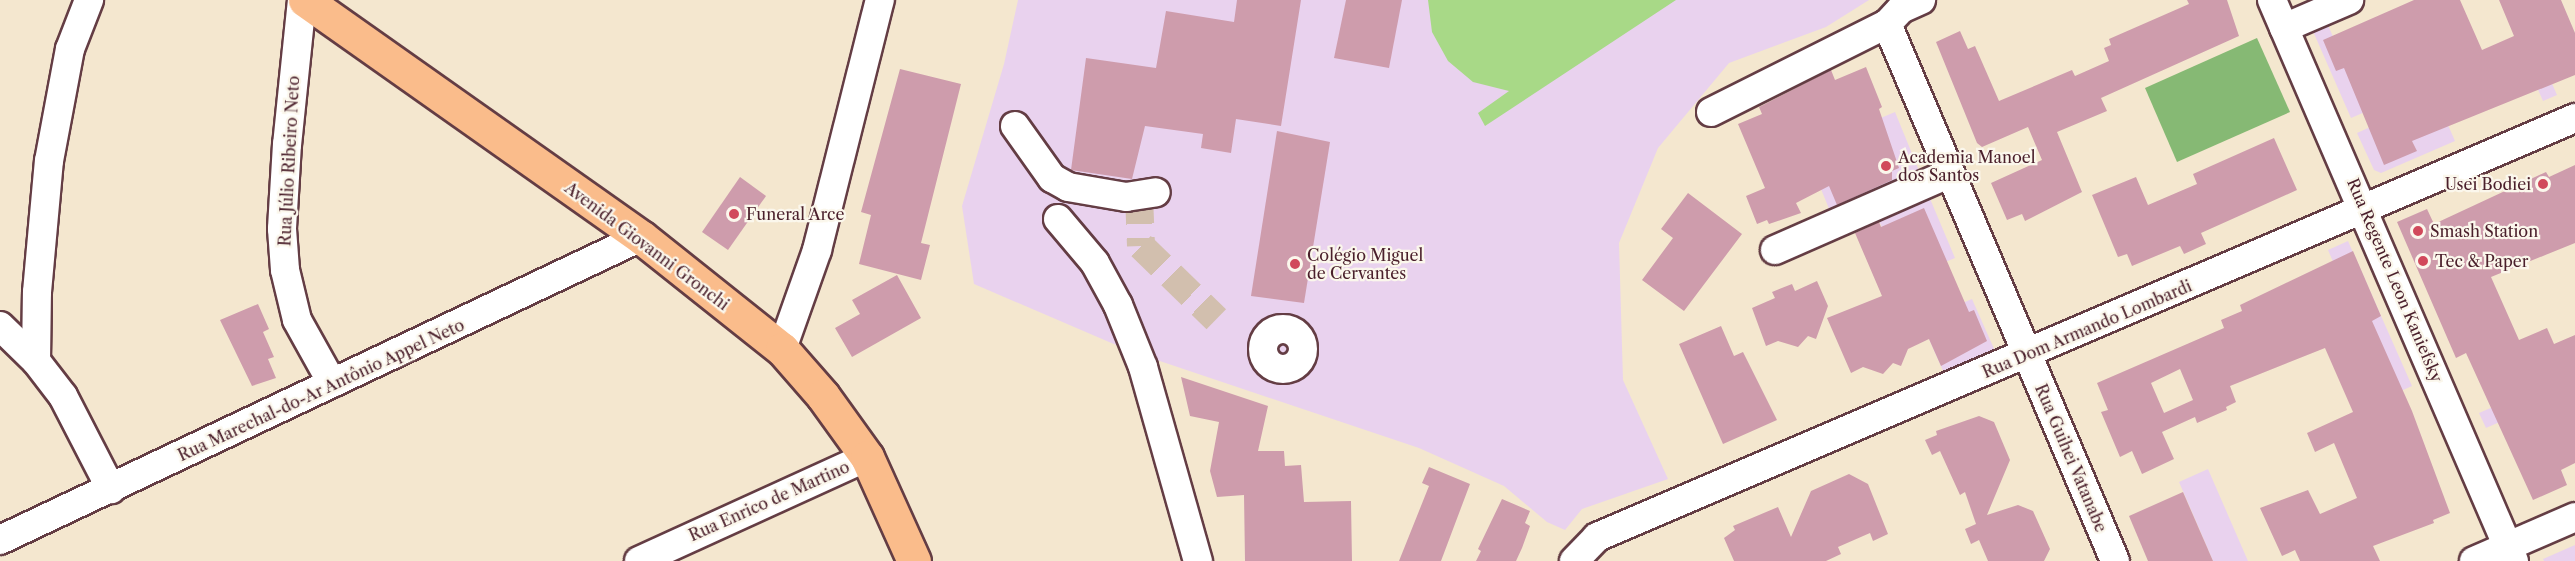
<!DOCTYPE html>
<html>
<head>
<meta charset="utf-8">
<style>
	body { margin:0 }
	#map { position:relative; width:2575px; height:561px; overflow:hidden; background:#f4e7cf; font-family:"Libre Caslon Text",serif }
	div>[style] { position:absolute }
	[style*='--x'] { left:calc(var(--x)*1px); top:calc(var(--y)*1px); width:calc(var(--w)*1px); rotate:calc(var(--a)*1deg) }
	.built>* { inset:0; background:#e9d2ee }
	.green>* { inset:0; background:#a8d987 }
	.forest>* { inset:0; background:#86b974 }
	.building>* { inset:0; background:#ce9cac }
	.minor-tunnel>* { height:28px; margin-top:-14px; transform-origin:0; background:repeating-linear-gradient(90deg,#d2bfae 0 28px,transparent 0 42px) }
	.roads { filter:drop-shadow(2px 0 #643d44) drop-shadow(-2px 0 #643d44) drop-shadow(0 2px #643d44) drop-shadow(0 -2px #643d44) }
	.minor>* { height:28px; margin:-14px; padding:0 14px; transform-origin:14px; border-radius:14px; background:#fff }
	.minor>.ring { margin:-14px; padding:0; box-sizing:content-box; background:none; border:28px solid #fff; border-radius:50% }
	.major>* { height:33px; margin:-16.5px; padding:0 16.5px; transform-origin:16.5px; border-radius:16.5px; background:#fabc8b }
	.dots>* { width:16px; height:16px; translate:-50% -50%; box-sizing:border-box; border:3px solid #fbf7ec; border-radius:50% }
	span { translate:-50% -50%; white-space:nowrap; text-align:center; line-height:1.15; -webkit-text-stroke:4.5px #fbf7ec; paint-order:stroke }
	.poi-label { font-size:16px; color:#4a1f2b }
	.left { translate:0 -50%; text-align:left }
	.right { translate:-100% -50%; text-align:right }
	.street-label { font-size:16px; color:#4a1f2b }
</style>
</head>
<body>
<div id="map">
	<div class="built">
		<div style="clip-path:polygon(1018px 0,1869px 0,1826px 27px,1729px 63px,1658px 148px,1619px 243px,1623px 380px,1668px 479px,1582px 509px,1565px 530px,1547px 522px,1504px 486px,1419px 448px,1130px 351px,974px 284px,962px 206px,1004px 64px)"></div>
		<div style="clip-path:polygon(2327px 23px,2354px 84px,2418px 56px,2455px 141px,2381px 173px,2374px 170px,2357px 133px,2415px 107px,2409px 93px,2351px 118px,2312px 29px)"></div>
		<div style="clip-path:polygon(2526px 24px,2557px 95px,2543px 101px,2512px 30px)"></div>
		<div style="clip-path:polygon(1895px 112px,1922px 178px,1832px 216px,1805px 150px)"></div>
		<div style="clip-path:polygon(1928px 194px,1955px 258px,1904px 279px,1877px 216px)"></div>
		<div style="clip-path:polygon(2348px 241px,2412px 386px,2354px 412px,2351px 303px,2328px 250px)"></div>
		<div style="clip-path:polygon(1972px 299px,1995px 351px,1944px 373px,1921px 321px)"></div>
		<div style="clip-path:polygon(2539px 387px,2545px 402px,2486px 428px,2479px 413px)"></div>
		<div style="clip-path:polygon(2208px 469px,2248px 561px,2213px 561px,2192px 512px,2179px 482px)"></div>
		<div style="clip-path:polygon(2575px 545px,2575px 561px,2544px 561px,2543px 559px)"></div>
	</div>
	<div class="green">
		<div style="clip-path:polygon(1428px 0,1676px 0,1485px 126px,1478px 113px,1509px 91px,1473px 82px,1448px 61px,1432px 32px)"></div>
	</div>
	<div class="forest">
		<div style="clip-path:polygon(2257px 38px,2290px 112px,2177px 162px,2145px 88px)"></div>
	</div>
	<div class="building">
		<div style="clip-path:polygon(1237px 0,1301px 0,1281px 126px,1236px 119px,1231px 153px,1201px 148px,1203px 134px,1145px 126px,1132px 179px,1071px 170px,1086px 58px,1156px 68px,1166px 11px,1234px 22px)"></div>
		<div style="clip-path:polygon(1346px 0,1402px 0,1389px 68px,1334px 58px)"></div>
		<div style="clip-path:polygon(2187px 0,2227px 0,2239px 36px,2101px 98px,2107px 111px,2057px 132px,2082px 192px,2025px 221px,2022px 214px,2007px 220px,1991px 183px,2042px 160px,2028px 127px,1982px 147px,1977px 143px,1936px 42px,1960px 31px,1968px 49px,1975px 46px,1999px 101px,2072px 70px,2075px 76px,2109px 61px,2104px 48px,2111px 45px,2109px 39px,2189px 4px)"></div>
		<div style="clip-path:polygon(2414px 0,2460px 0,2482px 50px,2514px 36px,2499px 0,2561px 0,2575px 33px,2575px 75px,2412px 141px,2417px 151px,2384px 165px,2344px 68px,2336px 71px,2323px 40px)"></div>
		<div style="clip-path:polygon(1866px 67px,1882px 107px,1879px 109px,1899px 168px,1892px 171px,1892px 180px,1837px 205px,1829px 186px,1796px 203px,1801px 213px,1769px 224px,1767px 220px,1757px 224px,1746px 196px,1765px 188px,1738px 124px,1762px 114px,1759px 107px,1831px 70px,1835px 80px)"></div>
		<div style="clip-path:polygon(900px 69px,961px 84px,921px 243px,930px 245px,921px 280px,859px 264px,871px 215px,861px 212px)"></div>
		<div style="clip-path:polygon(1277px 131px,1330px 142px,1304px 303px,1251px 296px)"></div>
		<div style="clip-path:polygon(2274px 138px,2297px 190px,2201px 233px,2206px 244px,2184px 254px,2180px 246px,2132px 266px,2127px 254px,2118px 257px,2092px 195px,2136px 177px,2148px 205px,2197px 184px,2193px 174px)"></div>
		<div style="clip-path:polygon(2575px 165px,2575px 243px,2491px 277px,2519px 340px,2547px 328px,2554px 344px,2575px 335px,2575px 463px,2561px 470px,2567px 485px,2533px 500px,2466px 353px,2456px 358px,2397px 222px,2427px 209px,2434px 224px,2546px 172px,2549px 177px)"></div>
		<div style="clip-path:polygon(740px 177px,766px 196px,728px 250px,702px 232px)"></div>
		<div style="clip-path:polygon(1688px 193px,1742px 234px,1684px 311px,1642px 280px,1673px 238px,1661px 229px)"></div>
		<div style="clip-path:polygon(1924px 208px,1969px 312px,1974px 310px,1987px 341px,1941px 366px,1929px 339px,1908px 349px,1901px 366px,1893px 363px,1883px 374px,1863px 367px,1851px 373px,1827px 318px,1882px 296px,1855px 233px,1879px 222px,1881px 227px)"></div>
		<div style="clip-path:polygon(evenodd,2353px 251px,2381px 316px,2372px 321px,2412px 411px,2450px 513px,2433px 520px,2434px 523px,2373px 546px,2380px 561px,2300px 561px,2295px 550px,2282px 556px,2260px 508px,2308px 490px,2320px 514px,2357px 498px,2334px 443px,2315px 452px,2307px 433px,2353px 412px,2325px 348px,2230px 386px,2236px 402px,2226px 407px,2227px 410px,2197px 423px,2195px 417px,2162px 432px,2174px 459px,2142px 474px,2132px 451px,2120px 457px,2101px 412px,2108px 410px,2097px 383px,2224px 328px,2221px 320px,2242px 311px,2240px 305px,2353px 251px,2180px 369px,2193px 400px,2164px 413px,2151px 383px,2180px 369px)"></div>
		<div style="clip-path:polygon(897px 275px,921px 318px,852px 357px,835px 328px,860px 314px,852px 300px)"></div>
		<div style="clip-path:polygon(1817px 281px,1828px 306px,1816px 339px,1808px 336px,1798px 347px,1778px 341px,1766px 346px,1752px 308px,1775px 298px,1772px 292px,1792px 284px,1795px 291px)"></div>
		<div style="clip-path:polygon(258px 304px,269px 329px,263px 332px,274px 357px,268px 359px,276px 378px,252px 386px,220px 320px)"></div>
		<div style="clip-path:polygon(1721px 326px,1734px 356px,1743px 352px,1777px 420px,1723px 444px,1679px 344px)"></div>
		<div style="clip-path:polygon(1181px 377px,1268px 406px,1258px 451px,1284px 451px,1285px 466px,1301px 465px,1304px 502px,1351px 501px,1352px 561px,1245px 561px,1244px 495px,1217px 497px,1210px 471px,1219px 422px,1190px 416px)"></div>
		<div style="clip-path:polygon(1979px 416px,1994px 422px,2010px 460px,1987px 515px,2018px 505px,2033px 511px,2050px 549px,2044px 561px,1988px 561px,1979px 540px,1971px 544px,1965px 529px,1976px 524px,1965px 492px,1960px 495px,1940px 451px,1932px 455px,1925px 440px,1937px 435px,1936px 431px)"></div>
		<div style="clip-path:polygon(1429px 467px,1470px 484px,1441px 561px,1399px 561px,1429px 486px,1422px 483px)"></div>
		<div style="clip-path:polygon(1849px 474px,1868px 484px,1888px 534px,1873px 541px,1870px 533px,1838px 547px,1841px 554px,1826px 561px,1734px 561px,1724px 538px,1735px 530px,1733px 526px,1778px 507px,1791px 537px,1811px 491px)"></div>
		<div style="clip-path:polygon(2183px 492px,2213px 561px,2148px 561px,2129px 516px)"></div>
		<div style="clip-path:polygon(1502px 499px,1530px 511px,1525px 523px,1530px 526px,1522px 548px,1516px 561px,1476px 561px,1481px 551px,1478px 549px)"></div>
	</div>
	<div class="minor-tunnel">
		<div style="--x:1139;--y:196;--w:50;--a:87.7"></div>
		<div style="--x:1141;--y:246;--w:105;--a:44.2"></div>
	</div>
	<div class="roads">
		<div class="minor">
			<div style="--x:302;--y:0;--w:145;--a:95.9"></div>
			<div style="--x:287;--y:144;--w:85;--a:93.4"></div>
			<div style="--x:282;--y:229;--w:41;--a:85.8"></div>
			<div style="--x:285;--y:270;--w:51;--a:76.5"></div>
			<div style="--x:297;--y:320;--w:72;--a:60.9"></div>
			<div style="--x:2272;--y:0;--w:611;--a:66.67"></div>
			<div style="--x:1887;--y:24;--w:583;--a:66.99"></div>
			<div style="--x:2284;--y:28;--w:71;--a:-23.3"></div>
			<div style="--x:1711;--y:112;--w:197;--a:-26.6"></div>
			<div style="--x:1887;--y:24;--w:21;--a:-47"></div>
			<div style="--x:1901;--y:9;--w:22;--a:-24"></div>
			<div style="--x:1015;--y:126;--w:64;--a:54.6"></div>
			<div style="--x:1052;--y:178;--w:18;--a:29"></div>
			<div style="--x:1068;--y:187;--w:59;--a:9.8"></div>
			<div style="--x:1126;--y:197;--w:30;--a:-9"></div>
			<div style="--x:1058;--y:219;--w:57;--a:49.9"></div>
			<div style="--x:1095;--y:263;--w:48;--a:61.3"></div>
			<div style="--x:1118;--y:305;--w:67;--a:68"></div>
			<div style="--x:1143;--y:367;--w:202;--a:74.2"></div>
			<div style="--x:1775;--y:250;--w:191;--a:-23.7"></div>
			<div style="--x:0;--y:326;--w:50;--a:44.2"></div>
			<div style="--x:36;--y:361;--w:44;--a:52.4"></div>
			<div style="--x:63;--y:396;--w:105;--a:62.7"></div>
			<div class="ring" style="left:1263px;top:329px;width:12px;height:12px"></div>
			<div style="--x:782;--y:349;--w:105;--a:-70.5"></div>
			<div style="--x:817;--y:250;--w:258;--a:-75.9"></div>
			<div style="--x:36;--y:361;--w:69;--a:-89.2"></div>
			<div style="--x:37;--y:292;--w:132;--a:-84.8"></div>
			<div style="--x:49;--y:161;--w:114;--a:-79.4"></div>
			<div style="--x:70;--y:49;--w:53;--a:-68.8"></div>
			<div style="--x:0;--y:540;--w:709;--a:-25.3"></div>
			<div style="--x:639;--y:561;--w:251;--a:-24.5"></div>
			<div style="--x:1574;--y:561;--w:33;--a:-46"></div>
			<div style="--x:1597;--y:537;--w:1064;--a:-23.19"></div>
			<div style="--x:2474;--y:561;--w:110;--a:-23.5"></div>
		</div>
		<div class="major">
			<div style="--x:305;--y:0;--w:411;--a:35.2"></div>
			<div style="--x:641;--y:237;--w:180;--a:38.5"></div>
			<div style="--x:782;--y:349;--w:62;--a:48.9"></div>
			<div style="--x:823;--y:396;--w:75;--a:54.2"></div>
			<div style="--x:867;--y:457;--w:114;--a:65.7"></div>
		</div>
	</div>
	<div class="dots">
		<div style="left:1886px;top:166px;background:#d1495b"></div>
		<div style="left:2543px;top:184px;background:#d1495b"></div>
		<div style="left:734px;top:214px;background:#d1495b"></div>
		<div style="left:2418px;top:231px;background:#d1495b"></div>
		<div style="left:2423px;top:261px;background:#d1495b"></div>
		<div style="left:1295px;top:264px;background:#d1495b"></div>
	</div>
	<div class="poi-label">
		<span class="left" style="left:1898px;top:166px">Academia Manoel<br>dos Santos</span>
		<span class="right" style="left:2531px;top:184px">Usei Bodiei</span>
		<span class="left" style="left:746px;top:214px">Funeral Arce</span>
		<span class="left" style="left:2430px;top:231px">Smash Station</span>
		<span class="left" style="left:1307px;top:264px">Colégio Miguel<br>de Cervantes</span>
		<span class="left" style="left:2435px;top:261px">Tec &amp; Paper</span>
	</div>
	<div class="street-label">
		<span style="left:289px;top:161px;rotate:-87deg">Rua Júlio Ribeiro Neto</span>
		<span style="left:647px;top:246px;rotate:37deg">Avenida Giovanni Gronchi</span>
		<span style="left:2395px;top:280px;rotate:67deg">Rua Regente Leon Kaniefsky</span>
		<span style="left:2087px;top:329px;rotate:-23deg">Rua Dom Armando Lombardi</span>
		<span style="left:321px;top:390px;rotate:-25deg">Rua Marechal-do-Ar Antônio Appel Neto</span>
		<span style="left:2071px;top:458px;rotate:67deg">Rua Guihei Vatanabe</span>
		<span style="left:769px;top:501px;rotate:-24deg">Rua Enrico de Martino</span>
	</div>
</div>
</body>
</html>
